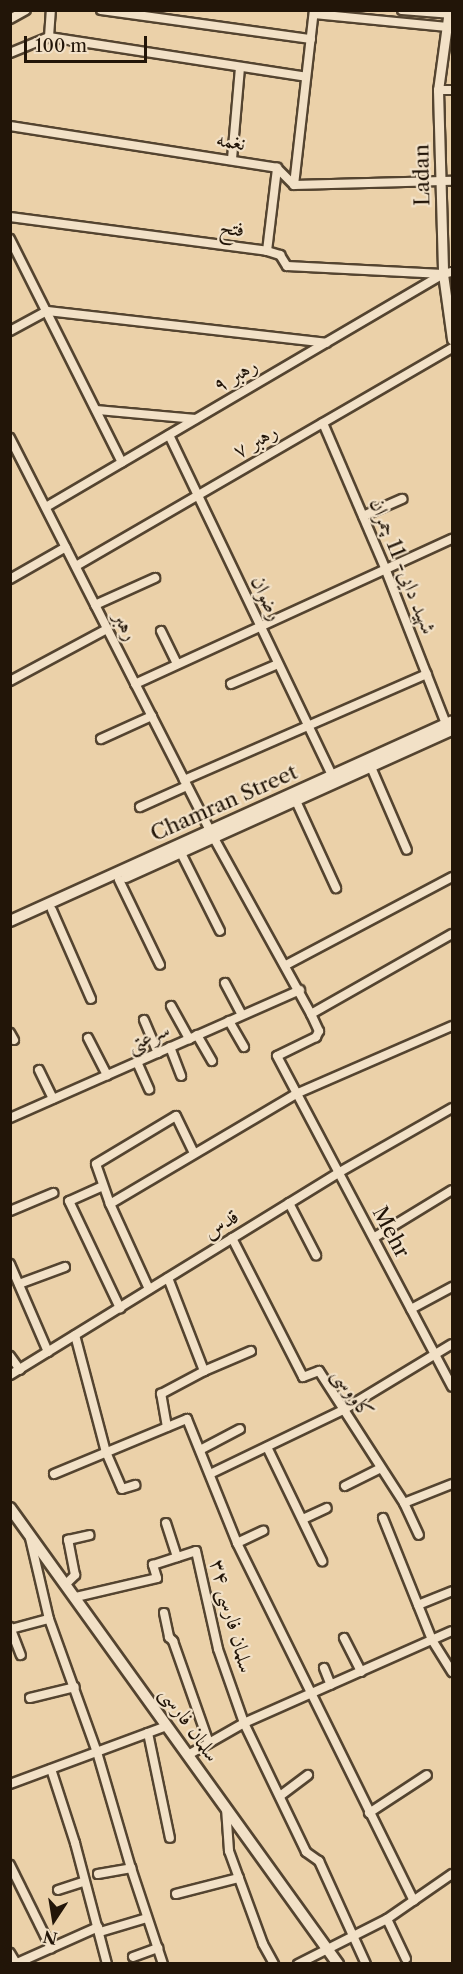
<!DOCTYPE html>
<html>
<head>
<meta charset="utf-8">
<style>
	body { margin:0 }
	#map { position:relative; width:463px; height:1974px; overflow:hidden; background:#ebd1a9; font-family:"Libre Caslon Text",Amiri,serif }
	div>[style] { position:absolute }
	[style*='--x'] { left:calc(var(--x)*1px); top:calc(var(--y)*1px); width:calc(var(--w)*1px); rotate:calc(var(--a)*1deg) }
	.roads { filter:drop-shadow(2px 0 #544430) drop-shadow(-2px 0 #544430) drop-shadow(0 2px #544430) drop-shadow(0 -2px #544430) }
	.minor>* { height:8px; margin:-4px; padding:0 4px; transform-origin:4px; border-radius:4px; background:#f2e1c7 }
	.tertiary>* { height:9px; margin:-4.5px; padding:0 4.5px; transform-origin:4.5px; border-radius:4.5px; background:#f2e1c7 }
	.secondary>* { height:10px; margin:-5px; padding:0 5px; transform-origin:5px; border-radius:5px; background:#f2e1c7 }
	span { translate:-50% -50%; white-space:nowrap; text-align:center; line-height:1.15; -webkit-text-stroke:4.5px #f2e1c7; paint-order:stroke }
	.street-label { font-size:21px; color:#221508 }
	.frame { position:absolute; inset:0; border:12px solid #221508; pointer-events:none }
	.north { position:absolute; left:24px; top:1890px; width:60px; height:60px; -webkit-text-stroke:4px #f2e1c7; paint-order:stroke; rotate:192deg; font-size:16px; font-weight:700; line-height:24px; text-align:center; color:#221508 }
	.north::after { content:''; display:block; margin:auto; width:21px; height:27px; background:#221508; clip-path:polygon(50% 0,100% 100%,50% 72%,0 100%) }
	.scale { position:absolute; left:24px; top:36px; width:123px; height:27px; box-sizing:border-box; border:3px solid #221508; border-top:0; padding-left:8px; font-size:18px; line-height:21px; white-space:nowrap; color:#221508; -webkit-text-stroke:4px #f2e1c7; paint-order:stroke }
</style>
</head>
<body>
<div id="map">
	<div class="roads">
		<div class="minor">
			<div style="--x:101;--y:10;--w:212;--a:7.9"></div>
			<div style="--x:402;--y:10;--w:50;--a:4.6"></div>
			<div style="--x:314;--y:14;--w:134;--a:5.6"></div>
			<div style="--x:10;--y:19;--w:18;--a:-29"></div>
			<div style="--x:49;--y:37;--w:260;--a:8.8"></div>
			<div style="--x:49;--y:37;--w:27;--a:-86"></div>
			<div style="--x:10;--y:53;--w:42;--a:-22.3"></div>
			<div style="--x:438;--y:90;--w:14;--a:0"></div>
			<div style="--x:10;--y:126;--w:270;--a:8.9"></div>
			<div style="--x:277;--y:168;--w:24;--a:45"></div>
			<div style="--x:294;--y:185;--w:158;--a:-1.5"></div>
			<div style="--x:232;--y:159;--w:92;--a:-85"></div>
			<div style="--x:294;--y:185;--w:176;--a:-83.5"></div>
			<div style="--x:10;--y:217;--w:259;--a:7.5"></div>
			<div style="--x:267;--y:251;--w:14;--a:17"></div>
			<div style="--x:280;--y:255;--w:13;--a:58"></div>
			<div style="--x:287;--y:266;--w:156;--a:2.9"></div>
			<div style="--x:10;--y:239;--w:250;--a:63.4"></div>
			<div style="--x:267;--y:251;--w:84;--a:-83.1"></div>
			<div style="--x:10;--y:331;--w:42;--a:-28.4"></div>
			<div style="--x:47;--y:311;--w:281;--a:6.5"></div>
			<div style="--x:97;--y:410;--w:98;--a:5.2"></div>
			<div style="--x:323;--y:423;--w:158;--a:66.8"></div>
			<div style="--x:385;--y:568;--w:168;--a:68.6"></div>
			<div style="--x:169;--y:435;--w:377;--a:64.4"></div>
			<div style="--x:10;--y:438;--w:441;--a:63"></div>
			<div style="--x:210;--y:831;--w:209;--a:61.1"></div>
			<div style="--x:311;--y:1014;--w:19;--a:65"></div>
			<div style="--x:319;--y:1031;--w:7;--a:117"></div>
			<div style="--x:316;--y:1037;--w:43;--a:154"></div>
			<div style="--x:277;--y:1056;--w:374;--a:62.1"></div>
			<div style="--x:46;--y:507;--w:460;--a:-30.4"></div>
			<div style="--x:443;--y:274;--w:9;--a:-13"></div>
			<div style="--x:363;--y:516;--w:43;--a:-23.6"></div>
			<div style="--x:76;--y:566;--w:435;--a:-30.1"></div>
			<div style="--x:10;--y:579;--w:64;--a:-29.7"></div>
			<div style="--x:95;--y:605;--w:66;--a:-24.2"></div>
			<div style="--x:161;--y:631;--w:37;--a:64"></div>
			<div style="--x:10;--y:681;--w:110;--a:-28.2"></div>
			<div style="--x:135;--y:684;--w:349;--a:-24.6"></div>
			<div style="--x:231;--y:684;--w:51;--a:-23.1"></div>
			<div style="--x:101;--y:739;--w:56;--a:-24.3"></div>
			<div style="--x:371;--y:767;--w:90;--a:66.6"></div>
			<div style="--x:184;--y:780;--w:265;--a:-23.6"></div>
			<div style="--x:296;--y:801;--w:96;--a:65.3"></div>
			<div style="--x:140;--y:807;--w:51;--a:-24.1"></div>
			<div style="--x:181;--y:853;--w:87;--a:63.4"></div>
			<div style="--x:119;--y:880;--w:94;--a:64.2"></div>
			<div style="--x:52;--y:910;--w:97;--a:66.3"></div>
			<div style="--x:286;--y:965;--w:188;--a:-27.9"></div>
			<div style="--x:225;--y:983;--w:36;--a:62"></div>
			<div style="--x:171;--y:1006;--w:38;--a:61"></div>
			<div style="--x:311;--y:1014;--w:162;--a:-29.6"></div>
			<div style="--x:144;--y:1020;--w:36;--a:67"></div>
			<div style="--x:229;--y:1021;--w:30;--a:60"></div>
			<div style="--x:10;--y:1033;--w:8;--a:60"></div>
			<div style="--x:197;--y:1035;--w:30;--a:60"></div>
			<div style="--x:88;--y:1038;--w:42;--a:62.8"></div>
			<div style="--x:170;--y:1047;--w:31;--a:69"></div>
			<div style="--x:137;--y:1062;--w:30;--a:66"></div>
			<div style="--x:39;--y:1070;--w:32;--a:64"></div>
			<div style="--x:10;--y:1118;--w:317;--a:-23.8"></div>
			<div style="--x:103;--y:1186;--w:37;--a:156"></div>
			<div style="--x:69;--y:1201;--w:119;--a:64.5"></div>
			<div style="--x:289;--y:1203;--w:59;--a:62.6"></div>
			<div style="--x:110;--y:1204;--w:218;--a:-30.6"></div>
			<div style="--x:298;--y:1093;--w:168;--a:-23.5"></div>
			<div style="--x:10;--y:1211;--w:47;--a:-22.7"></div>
			<div style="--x:375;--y:1237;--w:90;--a:-31.4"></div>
			<div style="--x:232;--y:1238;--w:156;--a:62.9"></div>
			<div style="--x:303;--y:1377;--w:17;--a:-21"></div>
			<div style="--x:319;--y:1371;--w:157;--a:57.2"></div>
			<div style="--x:404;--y:1503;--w:35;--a:65"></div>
			<div style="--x:10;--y:1264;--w:96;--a:66.6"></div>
			<div style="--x:168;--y:1278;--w:100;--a:68.8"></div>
			<div style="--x:19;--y:1284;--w:49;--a:-20.3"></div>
			<div style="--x:149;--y:1289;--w:94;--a:-114.6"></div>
			<div style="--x:110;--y:1204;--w:42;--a:-109.3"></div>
			<div style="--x:96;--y:1164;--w:93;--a:-31"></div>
			<div style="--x:176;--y:1116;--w:41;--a:64.1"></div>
			<div style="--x:411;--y:1309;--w:47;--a:-28.2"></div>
			<div style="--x:75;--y:1335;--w:121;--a:75.2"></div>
			<div style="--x:106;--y:1452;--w:40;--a:66.6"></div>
			<div style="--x:122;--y:1489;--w:14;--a:-17"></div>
			<div style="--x:10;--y:1356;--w:17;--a:54"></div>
			<div style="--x:10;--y:1375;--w:385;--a:-31.6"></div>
			<div style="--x:338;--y:1173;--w:131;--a:-29.7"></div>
			<div style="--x:167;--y:1427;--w:34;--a:-100"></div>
			<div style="--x:161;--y:1394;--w:49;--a:-28.1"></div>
			<div style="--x:204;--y:1371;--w:51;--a:-23.1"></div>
			<div style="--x:267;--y:1447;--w:127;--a:64.2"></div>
			<div style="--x:200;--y:1450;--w:45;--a:-27.7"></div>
			<div style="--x:54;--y:1474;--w:144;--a:-22.5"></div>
			<div style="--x:187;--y:1419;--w:134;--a:68"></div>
			<div style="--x:237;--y:1543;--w:399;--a:63.7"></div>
			<div style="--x:210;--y:1474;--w:148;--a:-25.7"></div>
			<div style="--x:343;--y:1410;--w:127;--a:-31.2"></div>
			<div style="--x:345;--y:1486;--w:40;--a:-26.6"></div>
			<div style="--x:404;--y:1503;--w:52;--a:-21.6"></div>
			<div style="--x:383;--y:1518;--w:131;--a:68.1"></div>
			<div style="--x:432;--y:1640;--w:38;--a:58"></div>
			<div style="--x:303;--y:1519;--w:26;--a:-25"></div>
			<div style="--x:166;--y:1523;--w:36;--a:72"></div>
			<div style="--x:30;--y:1538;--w:83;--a:76.8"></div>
			<div style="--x:49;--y:1619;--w:141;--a:70.2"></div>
			<div style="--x:97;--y:1752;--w:121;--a:73.7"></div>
			<div style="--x:131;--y:1868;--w:101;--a:71.6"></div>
			<div style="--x:237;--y:1543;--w:29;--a:-25"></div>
			<div style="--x:66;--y:1584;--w:13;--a:-45"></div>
			<div style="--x:75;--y:1575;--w:36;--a:-101"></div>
			<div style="--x:68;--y:1540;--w:22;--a:-13"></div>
			<div style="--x:76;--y:1597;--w:83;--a:-13.2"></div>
			<div style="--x:157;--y:1578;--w:14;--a:-107"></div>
			<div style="--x:153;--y:1565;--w:45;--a:-18"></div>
			<div style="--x:196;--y:1551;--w:100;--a:77.3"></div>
			<div style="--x:218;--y:1649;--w:78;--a:70.6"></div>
			<div style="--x:244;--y:1723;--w:143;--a:64.3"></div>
			<div style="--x:306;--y:1852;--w:16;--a:35"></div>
			<div style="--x:319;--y:1861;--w:113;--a:65.5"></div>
			<div style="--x:418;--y:1605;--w:37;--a:-22"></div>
			<div style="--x:164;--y:1613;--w:25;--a:78"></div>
			<div style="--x:169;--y:1637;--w:6;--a:45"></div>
			<div style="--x:173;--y:1641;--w:108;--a:70.6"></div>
			<div style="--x:10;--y:1627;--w:30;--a:69"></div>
			<div style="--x:11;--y:1629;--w:39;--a:-15"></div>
			<div style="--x:344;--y:1638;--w:38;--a:63"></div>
			<div style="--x:324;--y:1668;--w:18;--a:68"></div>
			<div style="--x:30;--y:1698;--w:46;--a:-13.7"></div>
			<div style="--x:148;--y:1733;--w:107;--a:78.2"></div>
			<div style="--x:188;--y:1755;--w:64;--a:-29.7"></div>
			<div style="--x:244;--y:1723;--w:227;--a:-23.9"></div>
			<div style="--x:51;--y:1769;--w:78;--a:72"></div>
			<div style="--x:75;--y:1843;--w:125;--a:75.2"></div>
			<div style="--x:10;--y:1784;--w:167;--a:-20.3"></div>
			<div style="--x:280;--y:1796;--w:35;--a:-37"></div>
			<div style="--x:226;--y:1808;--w:43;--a:86"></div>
			<div style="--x:229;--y:1851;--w:99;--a:69.9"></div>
			<div style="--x:263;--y:1944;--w:23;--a:61"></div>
			<div style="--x:369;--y:1813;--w:69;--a:-33.2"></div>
			<div style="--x:10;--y:1865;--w:93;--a:63.7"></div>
			<div style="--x:98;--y:1874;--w:34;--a:-10"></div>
			<div style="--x:58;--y:1890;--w:28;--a:-18"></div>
			<div style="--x:176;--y:1894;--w:65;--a:-14.3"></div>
			<div style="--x:387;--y:1919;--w:44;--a:64.6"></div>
			<div style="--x:100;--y:1932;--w:49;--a:-16.6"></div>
			<div style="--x:10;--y:1953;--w:12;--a:59"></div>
			<div style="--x:133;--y:1957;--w:27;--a:-20"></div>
			<div style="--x:15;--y:1964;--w:91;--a:-24"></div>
			<div style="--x:298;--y:1964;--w:100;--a:-26.8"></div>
			<div style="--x:387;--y:1919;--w:79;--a:-34.7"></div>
		</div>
		<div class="tertiary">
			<div style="--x:449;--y:10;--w:81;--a:97.8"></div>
			<div style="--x:438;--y:90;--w:184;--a:88.4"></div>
			<div style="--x:443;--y:274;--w:66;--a:82.1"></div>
		</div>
		<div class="secondary">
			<div style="--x:126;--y:877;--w:358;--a:-24.3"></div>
			<div style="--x:10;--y:921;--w:485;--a:-24.3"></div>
			<div style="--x:10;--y:1508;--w:562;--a:54.27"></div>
		</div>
	</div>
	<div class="street-label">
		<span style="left:231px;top:141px;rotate:10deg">نغمه</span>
		<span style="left:422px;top:175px;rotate:-91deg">Ladan</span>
		<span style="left:232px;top:228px;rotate:7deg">فتح</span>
		<span style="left:235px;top:375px;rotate:-30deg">رهبر ۹</span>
		<span style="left:255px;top:441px;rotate:-30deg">رهبر ۷</span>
		<span style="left:403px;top:566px;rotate:68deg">شهید دایی- 11 چمران</span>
		<span style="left:267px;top:598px;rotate:64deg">رضوان</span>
		<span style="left:126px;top:626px;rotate:63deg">رهبر</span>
		<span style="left:224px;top:803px;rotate:-24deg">Chamran Street</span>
		<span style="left:148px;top:1037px;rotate:-24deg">سرعتی</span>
		<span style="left:221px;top:1224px;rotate:-32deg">قدس</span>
		<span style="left:391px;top:1232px;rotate:62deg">Mehr</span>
		<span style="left:353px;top:1393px;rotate:56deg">کاووسی</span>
		<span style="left:232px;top:1616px;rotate:75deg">سلمان فارسی ۳۴</span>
		<span style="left:190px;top:1724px;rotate:55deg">سلمان فارسی</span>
	</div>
	<div class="frame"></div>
	<div class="north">N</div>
	<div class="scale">100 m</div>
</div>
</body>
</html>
